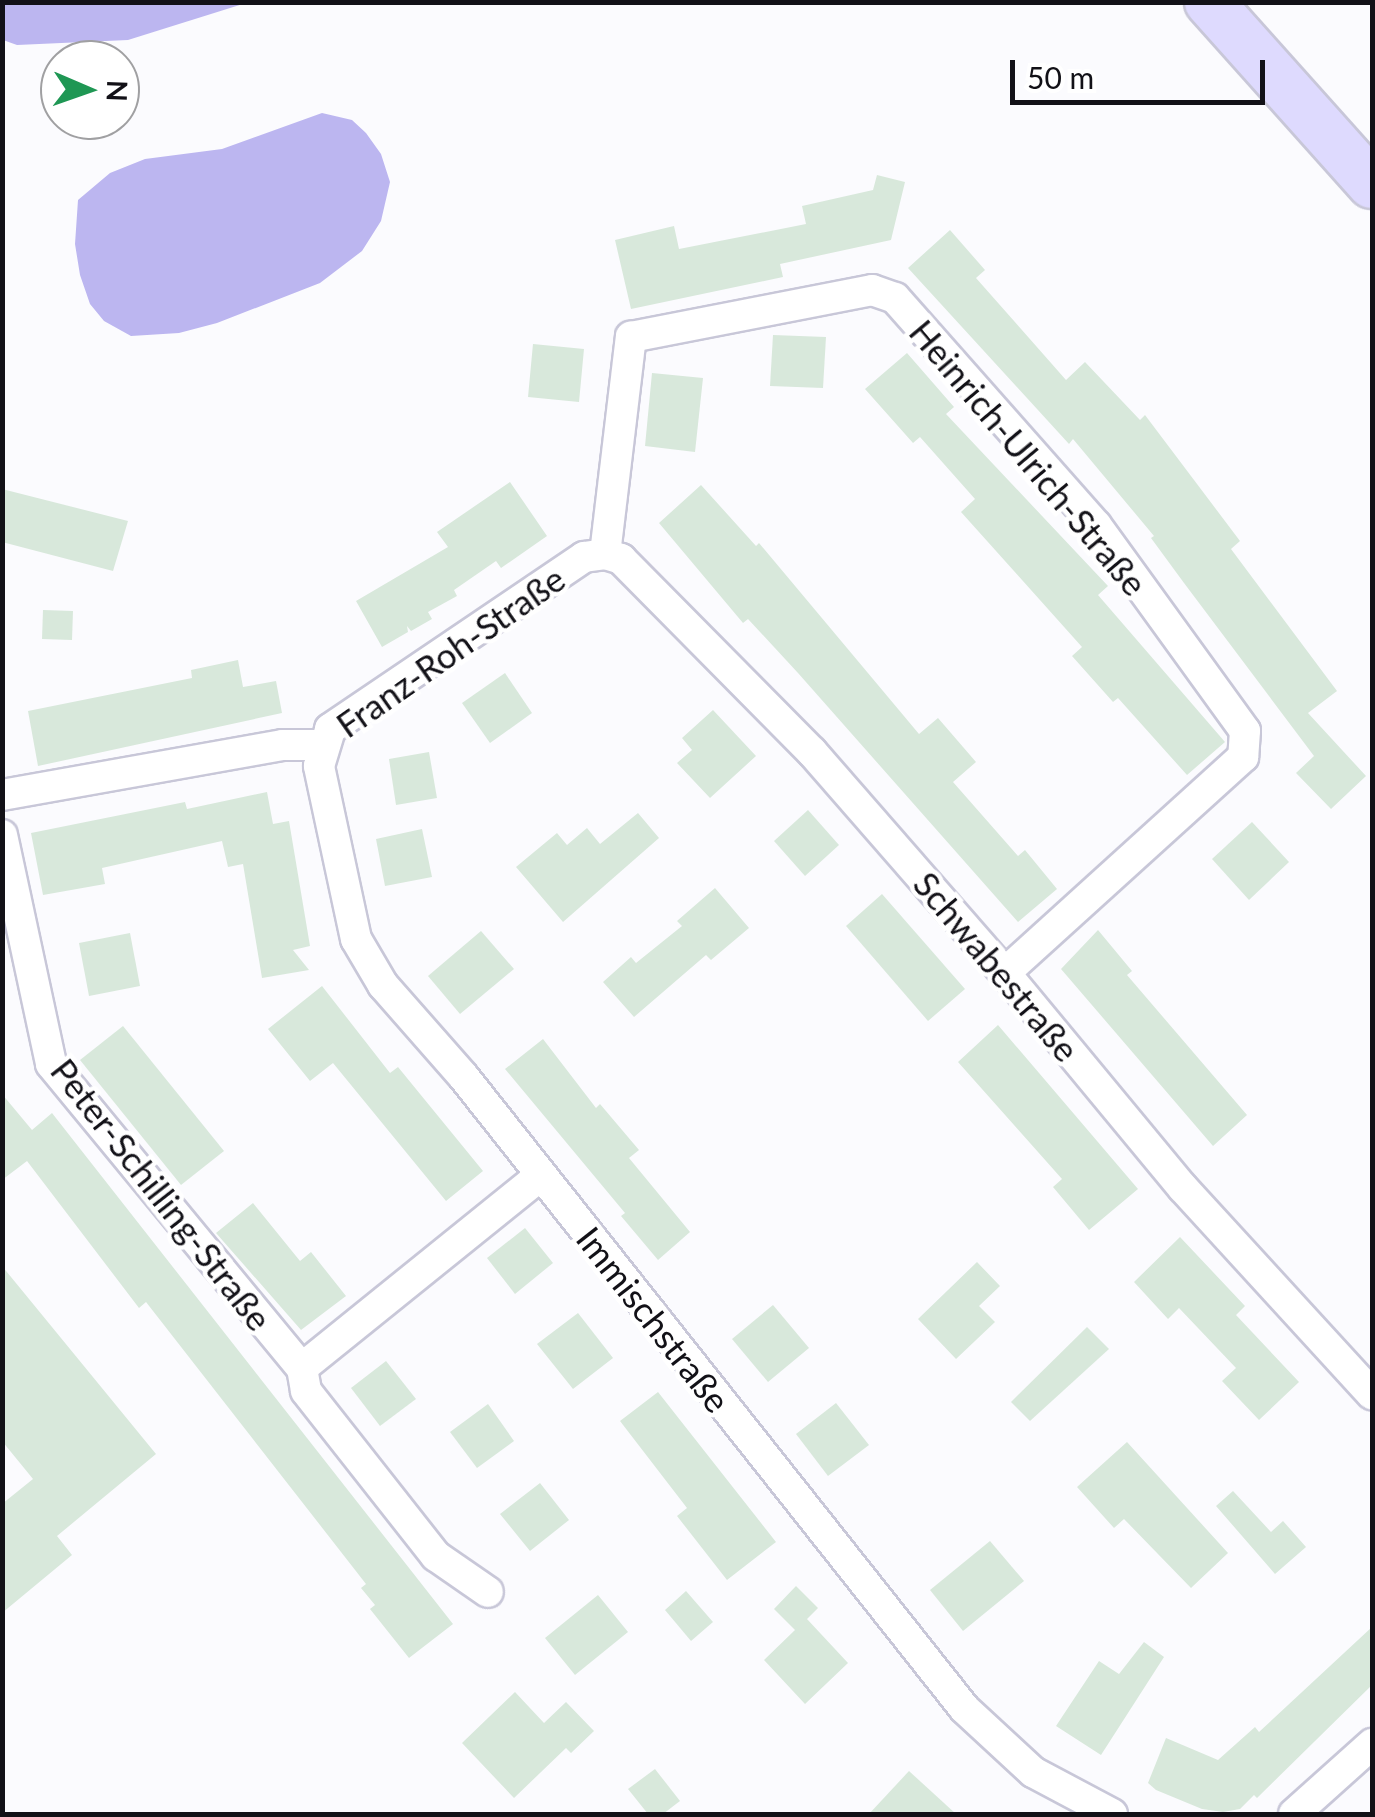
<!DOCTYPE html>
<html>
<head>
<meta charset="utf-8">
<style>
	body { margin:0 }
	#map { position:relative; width:1375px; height:1817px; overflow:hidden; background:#fbfbfe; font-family:Lato,sans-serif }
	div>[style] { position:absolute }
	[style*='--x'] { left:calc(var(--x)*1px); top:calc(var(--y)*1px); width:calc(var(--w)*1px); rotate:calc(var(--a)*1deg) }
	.water>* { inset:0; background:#bcb6f0 }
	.building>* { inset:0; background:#d8e8db }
	.roads { filter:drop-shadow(2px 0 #c8c7d8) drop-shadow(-2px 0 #c8c7d8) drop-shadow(0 2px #c8c7d8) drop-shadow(0 -2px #c8c7d8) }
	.street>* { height:30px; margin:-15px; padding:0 15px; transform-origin:15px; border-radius:15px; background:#fff }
	.primary>* { height:48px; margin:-24px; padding:0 24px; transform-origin:24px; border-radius:24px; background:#dedafe }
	span { translate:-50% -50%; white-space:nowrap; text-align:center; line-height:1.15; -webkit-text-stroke:9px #fff; paint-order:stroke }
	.street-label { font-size:35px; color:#121117 }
	.frame { position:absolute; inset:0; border:5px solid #121117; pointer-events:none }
	.north { position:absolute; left:40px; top:40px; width:100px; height:100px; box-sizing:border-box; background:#fff; border:2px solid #a0a0a2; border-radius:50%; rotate:92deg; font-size:28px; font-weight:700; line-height:40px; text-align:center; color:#121117 }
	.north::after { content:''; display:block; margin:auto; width:35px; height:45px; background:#1f9754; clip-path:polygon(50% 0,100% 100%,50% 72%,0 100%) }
	.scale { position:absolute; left:1010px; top:60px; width:255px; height:45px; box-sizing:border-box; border:5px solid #121117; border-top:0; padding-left:12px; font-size:30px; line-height:35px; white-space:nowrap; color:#121117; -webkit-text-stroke:8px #fff; paint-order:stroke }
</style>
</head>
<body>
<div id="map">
	<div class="water">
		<div style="clip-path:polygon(3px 2px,246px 2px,246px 3px,128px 40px,17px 45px,3px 40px)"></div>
		<div style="clip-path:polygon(322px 113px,352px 120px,366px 133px,381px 154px,390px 182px,381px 221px,362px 251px,320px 283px,217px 323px,179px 333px,131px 336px,104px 321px,90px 304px,80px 275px,75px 244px,78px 200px,110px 173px,145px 159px,222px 149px)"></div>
	</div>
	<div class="building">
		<div style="clip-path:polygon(877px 175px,905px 182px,891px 240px,780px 264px,783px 277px,631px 309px,615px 240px,674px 226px,679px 249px,806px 224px,802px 206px,873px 190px)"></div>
		<div style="clip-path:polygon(950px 230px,985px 270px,976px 278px,1066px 380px,1085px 362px,1140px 420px,1145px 415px,1240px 541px,1231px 549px,1337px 691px,1308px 713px,1366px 776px,1331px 809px,1296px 773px,1314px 756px,1184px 583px,1151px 538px,1154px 536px,1073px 439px,1069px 444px,908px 268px)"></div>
		<div style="clip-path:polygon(773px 335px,826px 337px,823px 388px,770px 386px)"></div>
		<div style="clip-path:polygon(533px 344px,584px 349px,579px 402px,528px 397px)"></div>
		<div style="clip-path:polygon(907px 353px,954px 407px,946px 414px,1108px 586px,1098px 595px,1225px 742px,1187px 775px,1118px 698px,1113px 702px,1072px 656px,1082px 647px,961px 512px,975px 499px,920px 437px,913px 443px,865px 389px)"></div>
		<div style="clip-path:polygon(652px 373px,703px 378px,695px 452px,645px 446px)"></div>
		<div style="clip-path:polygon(510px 482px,547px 536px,501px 568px,496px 561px,454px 590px,457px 596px,428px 612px,432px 619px,411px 631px,407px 626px,408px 632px,382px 647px,356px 601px,448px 547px,437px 532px)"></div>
		<div style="clip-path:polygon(701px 485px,756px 546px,759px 543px,919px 734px,938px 718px,976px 762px,953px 782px,1018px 856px,1025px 850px,1057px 889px,1018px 922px,798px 673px,748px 619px,743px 623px,659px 523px)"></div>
		<div style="clip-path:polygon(2px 489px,128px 521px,113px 571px,2px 542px)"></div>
		<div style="clip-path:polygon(43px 610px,73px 611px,72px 640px,42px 639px)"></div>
		<div style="clip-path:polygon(238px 660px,243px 687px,276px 681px,282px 713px,38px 766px,28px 711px,192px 678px,191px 670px)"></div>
		<div style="clip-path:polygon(505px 673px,532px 713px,490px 743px,462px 703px)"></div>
		<div style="clip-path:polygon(713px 710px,756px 756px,710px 798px,677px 763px,692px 750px,682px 738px)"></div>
		<div style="clip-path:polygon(429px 752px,437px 798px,396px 805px,389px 759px)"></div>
		<div style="clip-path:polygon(267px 792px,273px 824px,289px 821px,310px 946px,293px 950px,309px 970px,262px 978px,243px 864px,228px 867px,222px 841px,102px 868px,105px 884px,43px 895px,31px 833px,185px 802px,187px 809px)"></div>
		<div style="clip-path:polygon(808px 810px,839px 845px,805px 876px,774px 841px)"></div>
		<div style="clip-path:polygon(638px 813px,659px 838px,563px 922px,516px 867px,557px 833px,567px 845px,587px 828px,600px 844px)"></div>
		<div style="clip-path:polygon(1252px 822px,1289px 862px,1249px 900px,1212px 859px)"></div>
		<div style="clip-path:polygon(422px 829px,432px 877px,385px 886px,376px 839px)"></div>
		<div style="clip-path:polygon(715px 888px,749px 928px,711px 960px,706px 955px,634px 1017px,603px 982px,631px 957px,636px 963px,682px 926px,677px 921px)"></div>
		<div style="clip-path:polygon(882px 894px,965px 989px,928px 1021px,846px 926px)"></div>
		<div style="clip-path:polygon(1098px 930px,1132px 971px,1127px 975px,1247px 1115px,1213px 1146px,1061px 969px)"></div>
		<div style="clip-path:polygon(481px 931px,514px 969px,460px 1014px,428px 976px)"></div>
		<div style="clip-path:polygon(130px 933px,140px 986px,89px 996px,79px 943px)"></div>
		<div style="clip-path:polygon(322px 986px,390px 1073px,398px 1067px,483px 1171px,446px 1201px,333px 1063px,310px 1081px,268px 1029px)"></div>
		<div style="clip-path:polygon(998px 1025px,1138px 1189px,1089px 1230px,1053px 1187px,1062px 1179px,958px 1062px)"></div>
		<div style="clip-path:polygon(123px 1026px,224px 1151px,181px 1185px,80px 1060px)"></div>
		<div style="clip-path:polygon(543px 1039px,596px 1108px,600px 1104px,639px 1150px,629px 1158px,690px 1232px,658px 1260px,621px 1216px,625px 1213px,505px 1069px)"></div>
		<div style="clip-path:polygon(2px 1094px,32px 1130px,52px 1113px,453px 1624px,409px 1658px,370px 1609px,375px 1605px,361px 1588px,366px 1584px,146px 1302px,139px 1308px,27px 1161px,2px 1180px)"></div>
		<div style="clip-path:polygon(253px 1203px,300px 1261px,311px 1252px,346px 1296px,301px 1330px,216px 1233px)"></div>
		<div style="clip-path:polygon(525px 1228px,553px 1263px,515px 1294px,487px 1258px)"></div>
		<div style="clip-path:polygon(1180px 1237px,1245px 1306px,1236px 1315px,1299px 1382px,1259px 1420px,1222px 1381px,1236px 1368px,1179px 1308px,1168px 1319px,1134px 1282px)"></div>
		<div style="clip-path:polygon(977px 1262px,1000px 1286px,979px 1306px,995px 1322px,956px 1359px,918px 1319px)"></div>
		<div style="clip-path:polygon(2px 1266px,156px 1454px,57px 1536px,72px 1555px,2px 1613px,2px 1504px,33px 1479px,2px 1441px)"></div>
		<div style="clip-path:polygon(773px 1305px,809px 1348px,768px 1382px,732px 1339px)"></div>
		<div style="clip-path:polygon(578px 1313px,613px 1358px,573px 1389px,537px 1344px)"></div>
		<div style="clip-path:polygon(1087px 1327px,1109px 1349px,1030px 1421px,1011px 1402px)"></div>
		<div style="clip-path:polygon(386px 1361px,416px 1399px,380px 1426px,351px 1388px)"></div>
		<div style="clip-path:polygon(658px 1392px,776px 1542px,727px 1580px,677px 1516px,687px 1508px,620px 1421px)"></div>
		<div style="clip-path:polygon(836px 1403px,869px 1445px,828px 1476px,796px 1434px)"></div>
		<div style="clip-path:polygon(488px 1404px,514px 1441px,477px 1468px,450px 1432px)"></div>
		<div style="clip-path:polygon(1127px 1442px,1228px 1553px,1191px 1588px,1124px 1519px,1114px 1528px,1077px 1487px)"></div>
		<div style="clip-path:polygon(540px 1483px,569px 1520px,530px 1551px,500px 1514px)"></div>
		<div style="clip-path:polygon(1233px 1491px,1271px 1532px,1283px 1521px,1306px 1547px,1275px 1574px,1216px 1506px)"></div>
		<div style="clip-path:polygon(990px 1541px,1024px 1581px,963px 1631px,930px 1590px)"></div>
		<div style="clip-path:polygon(796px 1586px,818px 1608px,804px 1622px,807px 1619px,848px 1663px,805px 1704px,764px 1660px,795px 1630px,774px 1609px)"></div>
		<div style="clip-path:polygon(686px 1591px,713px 1622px,691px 1641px,665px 1610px)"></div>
		<div style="clip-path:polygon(598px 1595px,628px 1632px,575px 1675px,545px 1638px)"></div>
		<div style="clip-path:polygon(1372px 1627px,1372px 1685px,1257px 1798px,1254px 1795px,1240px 1809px,1223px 1812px,1202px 1809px,1156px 1790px,1148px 1783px,1166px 1738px,1218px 1760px,1255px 1727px,1259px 1732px)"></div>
		<div style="clip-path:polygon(1144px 1642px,1164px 1657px,1101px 1755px,1056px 1726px,1099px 1661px,1119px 1674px)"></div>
		<div style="clip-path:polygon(515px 1692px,544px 1723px,566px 1702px,594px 1731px,571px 1753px,566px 1748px,514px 1798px,462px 1743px)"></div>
		<div style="clip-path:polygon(655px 1769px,680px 1801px,663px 1814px,648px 1814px,628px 1789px)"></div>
		<div style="clip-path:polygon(909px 1771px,956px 1814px,869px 1814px)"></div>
	</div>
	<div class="roads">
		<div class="street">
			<div style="--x:605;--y:554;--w:219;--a:-83.2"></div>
			<div style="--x:631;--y:337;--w:246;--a:-11"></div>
			<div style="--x:872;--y:290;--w:24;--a:19"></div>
			<div style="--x:895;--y:298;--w:303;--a:48.5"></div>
			<div style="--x:1096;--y:525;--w:254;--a:54.1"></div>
			<div style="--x:1245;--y:731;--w:26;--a:94"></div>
			<div style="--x:1243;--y:757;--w:321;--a:137.8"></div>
			<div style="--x:2;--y:795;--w:285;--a:-10.1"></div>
			<div style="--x:283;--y:745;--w:40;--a:0"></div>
			<div style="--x:2;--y:835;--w:234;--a:77.9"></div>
			<div style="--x:51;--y:1064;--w:394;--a:50.5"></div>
			<div style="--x:302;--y:1368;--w:23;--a:80"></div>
			<div style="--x:306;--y:1391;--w:210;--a:51.8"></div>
			<div style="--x:436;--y:1556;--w:63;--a:34.7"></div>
			<div style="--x:302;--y:1368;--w:307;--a:-38.9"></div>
			<div style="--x:1112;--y:1814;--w:89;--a:-152"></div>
			<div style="--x:1033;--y:1772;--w:94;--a:-137.2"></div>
			<div style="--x:964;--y:1708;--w:806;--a:-128.4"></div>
			<div style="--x:463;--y:1076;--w:121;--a:-131.3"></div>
			<div style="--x:383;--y:985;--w:53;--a:-120.4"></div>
			<div style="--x:356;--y:939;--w:177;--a:-102.1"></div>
			<div style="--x:319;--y:766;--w:39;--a:-73"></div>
			<div style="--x:330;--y:729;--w:307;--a:-34.1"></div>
			<div style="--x:584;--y:557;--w:21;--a:-8"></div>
			<div style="--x:605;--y:554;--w:17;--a:17"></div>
			<div style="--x:621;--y:559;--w:272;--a:45.3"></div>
			<div style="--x:812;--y:752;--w:293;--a:48.9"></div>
			<div style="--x:1005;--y:973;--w:279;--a:50.4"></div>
			<div style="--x:1183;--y:1188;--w:280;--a:47.5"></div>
			<div style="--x:1294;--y:1814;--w:105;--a:-41.9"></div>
		</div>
		<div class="primary">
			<div style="--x:1209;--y:2;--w:244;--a:48.2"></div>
		</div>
	</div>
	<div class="street-label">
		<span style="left:1029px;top:457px;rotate:50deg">Heinrich-Ulrich-Straße</span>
		<span style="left:450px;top:651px;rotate:-35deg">Franz-Roh-Straße</span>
		<span style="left:997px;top:966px;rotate:50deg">Schwabestraße</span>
		<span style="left:162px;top:1194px;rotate:52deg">Peter-Schilling-Straße</span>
		<span style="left:654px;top:1319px;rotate:52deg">Immischstraße</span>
	</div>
	<div class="frame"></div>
	<div class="north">N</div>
	<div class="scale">50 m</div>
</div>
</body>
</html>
